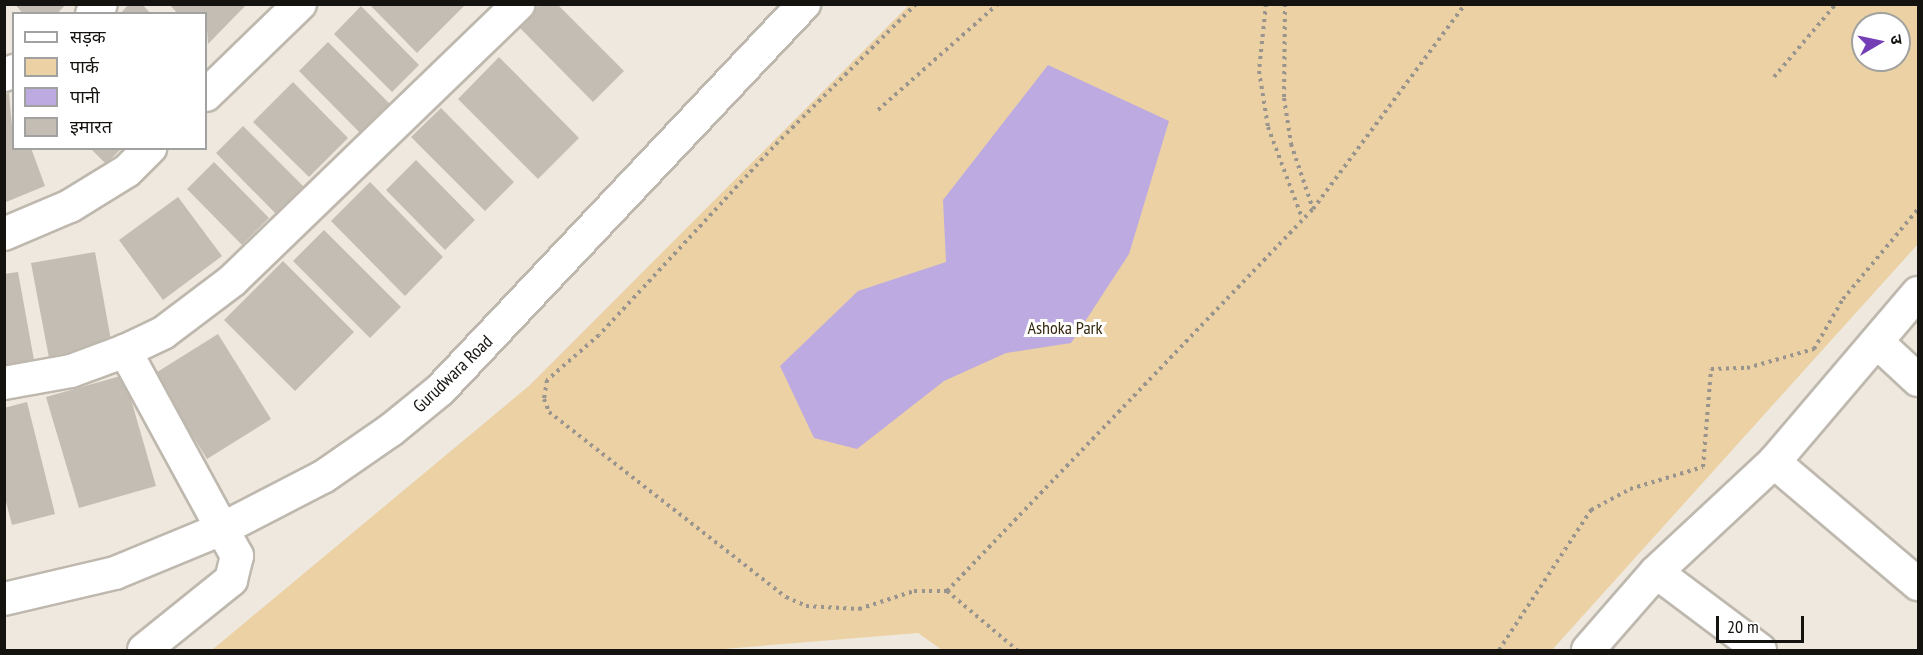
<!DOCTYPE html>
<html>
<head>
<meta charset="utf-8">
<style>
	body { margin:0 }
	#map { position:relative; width:1923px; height:655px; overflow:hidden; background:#eee8de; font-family:"PT Sans Narrow","Noto Sans Devanagari",sans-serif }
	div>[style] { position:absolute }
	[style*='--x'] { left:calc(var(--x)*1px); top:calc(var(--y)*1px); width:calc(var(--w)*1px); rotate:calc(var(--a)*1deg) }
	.green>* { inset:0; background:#ebd1a4 }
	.water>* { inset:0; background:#bdaae1 }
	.building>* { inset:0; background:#c3bdb3 }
	.path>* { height:4px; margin-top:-2px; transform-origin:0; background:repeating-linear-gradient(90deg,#99948d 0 3px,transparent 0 7.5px) }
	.roads { filter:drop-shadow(2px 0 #beb8ae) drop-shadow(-2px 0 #beb8ae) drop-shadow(0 2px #beb8ae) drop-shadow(0 -2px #beb8ae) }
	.minor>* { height:32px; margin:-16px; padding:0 16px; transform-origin:16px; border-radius:16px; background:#fff }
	span { translate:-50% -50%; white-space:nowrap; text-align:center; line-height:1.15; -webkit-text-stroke:6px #fff; paint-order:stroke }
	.park-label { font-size:18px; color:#372910 }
	.street-label { font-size:18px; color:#15130f }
	.frame { position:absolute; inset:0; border:6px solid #15130f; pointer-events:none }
	.legend { position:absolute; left:12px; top:12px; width:195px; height:138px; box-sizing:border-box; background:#fff; border:2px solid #a1a19f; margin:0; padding:8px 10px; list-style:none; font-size:18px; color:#15130f }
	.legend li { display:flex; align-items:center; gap:12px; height:30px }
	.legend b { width:30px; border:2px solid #a1a19f }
	.north { position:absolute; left:1851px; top:12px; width:60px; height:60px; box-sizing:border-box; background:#fff; border:2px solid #a1a19f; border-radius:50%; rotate:81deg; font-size:16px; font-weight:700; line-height:24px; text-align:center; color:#15130f }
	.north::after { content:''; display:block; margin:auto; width:21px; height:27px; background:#743eb5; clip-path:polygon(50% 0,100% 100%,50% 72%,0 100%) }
	.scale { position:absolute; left:1716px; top:616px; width:88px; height:27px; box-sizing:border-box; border:3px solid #15130f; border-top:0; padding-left:8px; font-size:18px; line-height:21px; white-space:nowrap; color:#15130f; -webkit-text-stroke:4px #fff; paint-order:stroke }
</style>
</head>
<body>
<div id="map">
	<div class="green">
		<div style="clip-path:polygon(evenodd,909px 5px,1918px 5px,1918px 244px,1552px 650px,942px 650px,918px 633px,711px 650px,212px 650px,530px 385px,909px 5px,1863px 24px,1899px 24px,1899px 60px,1863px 60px,1863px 24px)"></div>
	</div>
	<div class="water">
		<div style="clip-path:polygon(1048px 65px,1169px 121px,1129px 254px,1071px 343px,1006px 353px,944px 381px,857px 449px,814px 438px,780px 366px,858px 291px,946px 262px,943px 200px)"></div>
	</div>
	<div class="building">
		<div style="clip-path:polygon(15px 4px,66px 4px,57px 14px,23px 14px)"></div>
		<div style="clip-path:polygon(129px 4px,142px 4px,151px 14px,120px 14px)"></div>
		<div style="clip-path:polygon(169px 4px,247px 4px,208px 44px,206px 14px,178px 14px)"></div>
		<div style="clip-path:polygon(369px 4px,466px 4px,417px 53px)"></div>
		<div style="clip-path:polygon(539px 5px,558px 5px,624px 71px,593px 102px,518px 26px)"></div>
		<div style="clip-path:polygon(361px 6px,419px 65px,392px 92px,334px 34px)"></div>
		<div style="clip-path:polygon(328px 42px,398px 112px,369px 142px,299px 71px)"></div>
		<div style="clip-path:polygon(499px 57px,579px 138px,538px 179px,458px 99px)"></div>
		<div style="clip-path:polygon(293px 82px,348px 138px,309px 177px,253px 122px)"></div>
		<div style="clip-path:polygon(9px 93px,14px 148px,31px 148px,45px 186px,6px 202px,4px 95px)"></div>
		<div style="clip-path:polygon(441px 108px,514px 182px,485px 211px,411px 137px)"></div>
		<div style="clip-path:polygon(243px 126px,305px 188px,278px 216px,216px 153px)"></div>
		<div style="clip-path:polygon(90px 148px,122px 148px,106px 164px)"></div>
		<div style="clip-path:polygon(416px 160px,475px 220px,445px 250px,386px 190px)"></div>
		<div style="clip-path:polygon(214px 162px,269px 218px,242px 245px,187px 189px)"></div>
		<div style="clip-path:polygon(370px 182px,443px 257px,405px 296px,331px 221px)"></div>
		<div style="clip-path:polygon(178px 197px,222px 256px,163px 300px,119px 240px)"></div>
		<div style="clip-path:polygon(324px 230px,401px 307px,370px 338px,293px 261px)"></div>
		<div style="clip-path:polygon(95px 252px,112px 346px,49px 358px,31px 263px)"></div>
		<div style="clip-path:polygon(283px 261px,354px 332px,295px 391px,224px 320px)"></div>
		<div style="clip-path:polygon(18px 272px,34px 360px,4px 365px,4px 274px)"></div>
		<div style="clip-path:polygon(218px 334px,271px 419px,207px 459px,154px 374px)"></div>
		<div style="clip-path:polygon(124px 375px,156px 486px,79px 508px,46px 397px)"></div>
		<div style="clip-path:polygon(27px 402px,55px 514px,12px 525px,4px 494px,4px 408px)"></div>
	</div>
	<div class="path">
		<div style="--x:916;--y:4;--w:195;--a:135"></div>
		<div style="--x:778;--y:142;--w:263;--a:132.8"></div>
		<div style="--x:599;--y:335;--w:69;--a:139.1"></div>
		<div style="--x:547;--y:380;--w:19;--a:99"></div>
		<div style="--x:544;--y:399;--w:14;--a:69"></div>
		<div style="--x:549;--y:412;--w:301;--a:38"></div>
		<div style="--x:786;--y:597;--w:22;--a:24"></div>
		<div style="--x:806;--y:606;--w:53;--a:3.2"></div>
		<div style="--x:859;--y:609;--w:58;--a:-18.1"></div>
		<div style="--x:914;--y:591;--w:33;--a:0"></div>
		<div style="--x:947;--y:591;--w:92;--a:40.1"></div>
		<div style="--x:1266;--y:4;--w:67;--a:96"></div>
		<div style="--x:1259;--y:71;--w:57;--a:80.9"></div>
		<div style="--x:1268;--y:127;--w:97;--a:69.5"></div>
		<div style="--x:1285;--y:4;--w:94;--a:90.6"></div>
		<div style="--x:1284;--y:98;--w:47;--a:81.3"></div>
		<div style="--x:1291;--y:144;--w:69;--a:71.3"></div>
		<div style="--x:1774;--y:77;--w:96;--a:-49.7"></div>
		<div style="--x:878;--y:110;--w:160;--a:-41.5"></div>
		<div style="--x:947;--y:591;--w:529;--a:-46.23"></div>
		<div style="--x:1313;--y:209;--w:255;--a:-53.4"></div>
		<div style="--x:1499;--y:650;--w:168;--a:-56.7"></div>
		<div style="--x:1591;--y:510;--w:44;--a:-28.3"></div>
		<div style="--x:1630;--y:489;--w:76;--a:-16.8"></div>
		<div style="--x:1703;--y:467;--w:98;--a:-85.3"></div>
		<div style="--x:1711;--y:369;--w:36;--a:-2"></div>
		<div style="--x:1747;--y:368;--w:70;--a:-15.8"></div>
		<div style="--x:1814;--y:349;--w:58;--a:-59.9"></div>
		<div style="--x:1843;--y:299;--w:117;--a:-50.2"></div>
	</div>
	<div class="roads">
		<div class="minor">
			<div style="--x:92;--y:14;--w:13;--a:-48"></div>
			<div style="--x:4;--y:75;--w:11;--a:-22"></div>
			<div style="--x:206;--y:95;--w:131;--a:-44.1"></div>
			<div style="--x:4;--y:234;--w:72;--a:-23"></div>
			<div style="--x:70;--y:206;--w:67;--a:-31.6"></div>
			<div style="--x:127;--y:171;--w:33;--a:-45"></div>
			<div style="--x:1877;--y:342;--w:56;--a:42.8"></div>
			<div style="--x:4;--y:383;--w:68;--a:-10.2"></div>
			<div style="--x:71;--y:371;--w:58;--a:-20.3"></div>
			<div style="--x:1774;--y:462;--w:189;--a:40.3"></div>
			<div style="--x:1656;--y:572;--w:130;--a:36.9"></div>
			<div style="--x:4;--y:599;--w:114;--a:-13.2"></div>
			<div style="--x:115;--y:573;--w:118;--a:-22.4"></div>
			<div style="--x:224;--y:528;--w:111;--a:-27.3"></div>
			<div style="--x:323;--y:477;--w:83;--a:-34.7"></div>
			<div style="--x:391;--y:430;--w:63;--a:-39.2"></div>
			<div style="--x:440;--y:390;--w:531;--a:-46.68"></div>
			<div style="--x:144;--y:650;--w:112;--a:-38.8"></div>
			<div style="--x:231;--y:580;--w:25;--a:-76"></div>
			<div style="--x:237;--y:556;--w:234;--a:-118.6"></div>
			<div style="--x:125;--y:351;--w:42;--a:-25.3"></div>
			<div style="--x:163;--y:333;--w:88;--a:-37.1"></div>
			<div style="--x:233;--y:280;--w:397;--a:-44"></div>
			<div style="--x:1588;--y:650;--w:103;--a:-48.9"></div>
			<div style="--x:1656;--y:572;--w:161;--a:-43"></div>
			<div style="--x:1774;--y:462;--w:222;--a:-49.6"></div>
		</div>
	</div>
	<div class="park-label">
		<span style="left:1065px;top:328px">Ashoka Park</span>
	</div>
	<div class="street-label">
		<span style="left:453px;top:374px;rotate:-44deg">Gurudwara Road</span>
	</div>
	<div class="frame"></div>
	<ul class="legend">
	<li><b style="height:8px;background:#fff"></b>सड़क</li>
	<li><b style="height:16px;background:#ebd1a4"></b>पार्क</li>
	<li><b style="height:16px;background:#bdaae1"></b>पानी</li>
	<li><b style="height:16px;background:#c3bdb3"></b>इमारत</li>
	</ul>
	<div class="north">उ</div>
	<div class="scale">20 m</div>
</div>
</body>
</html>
